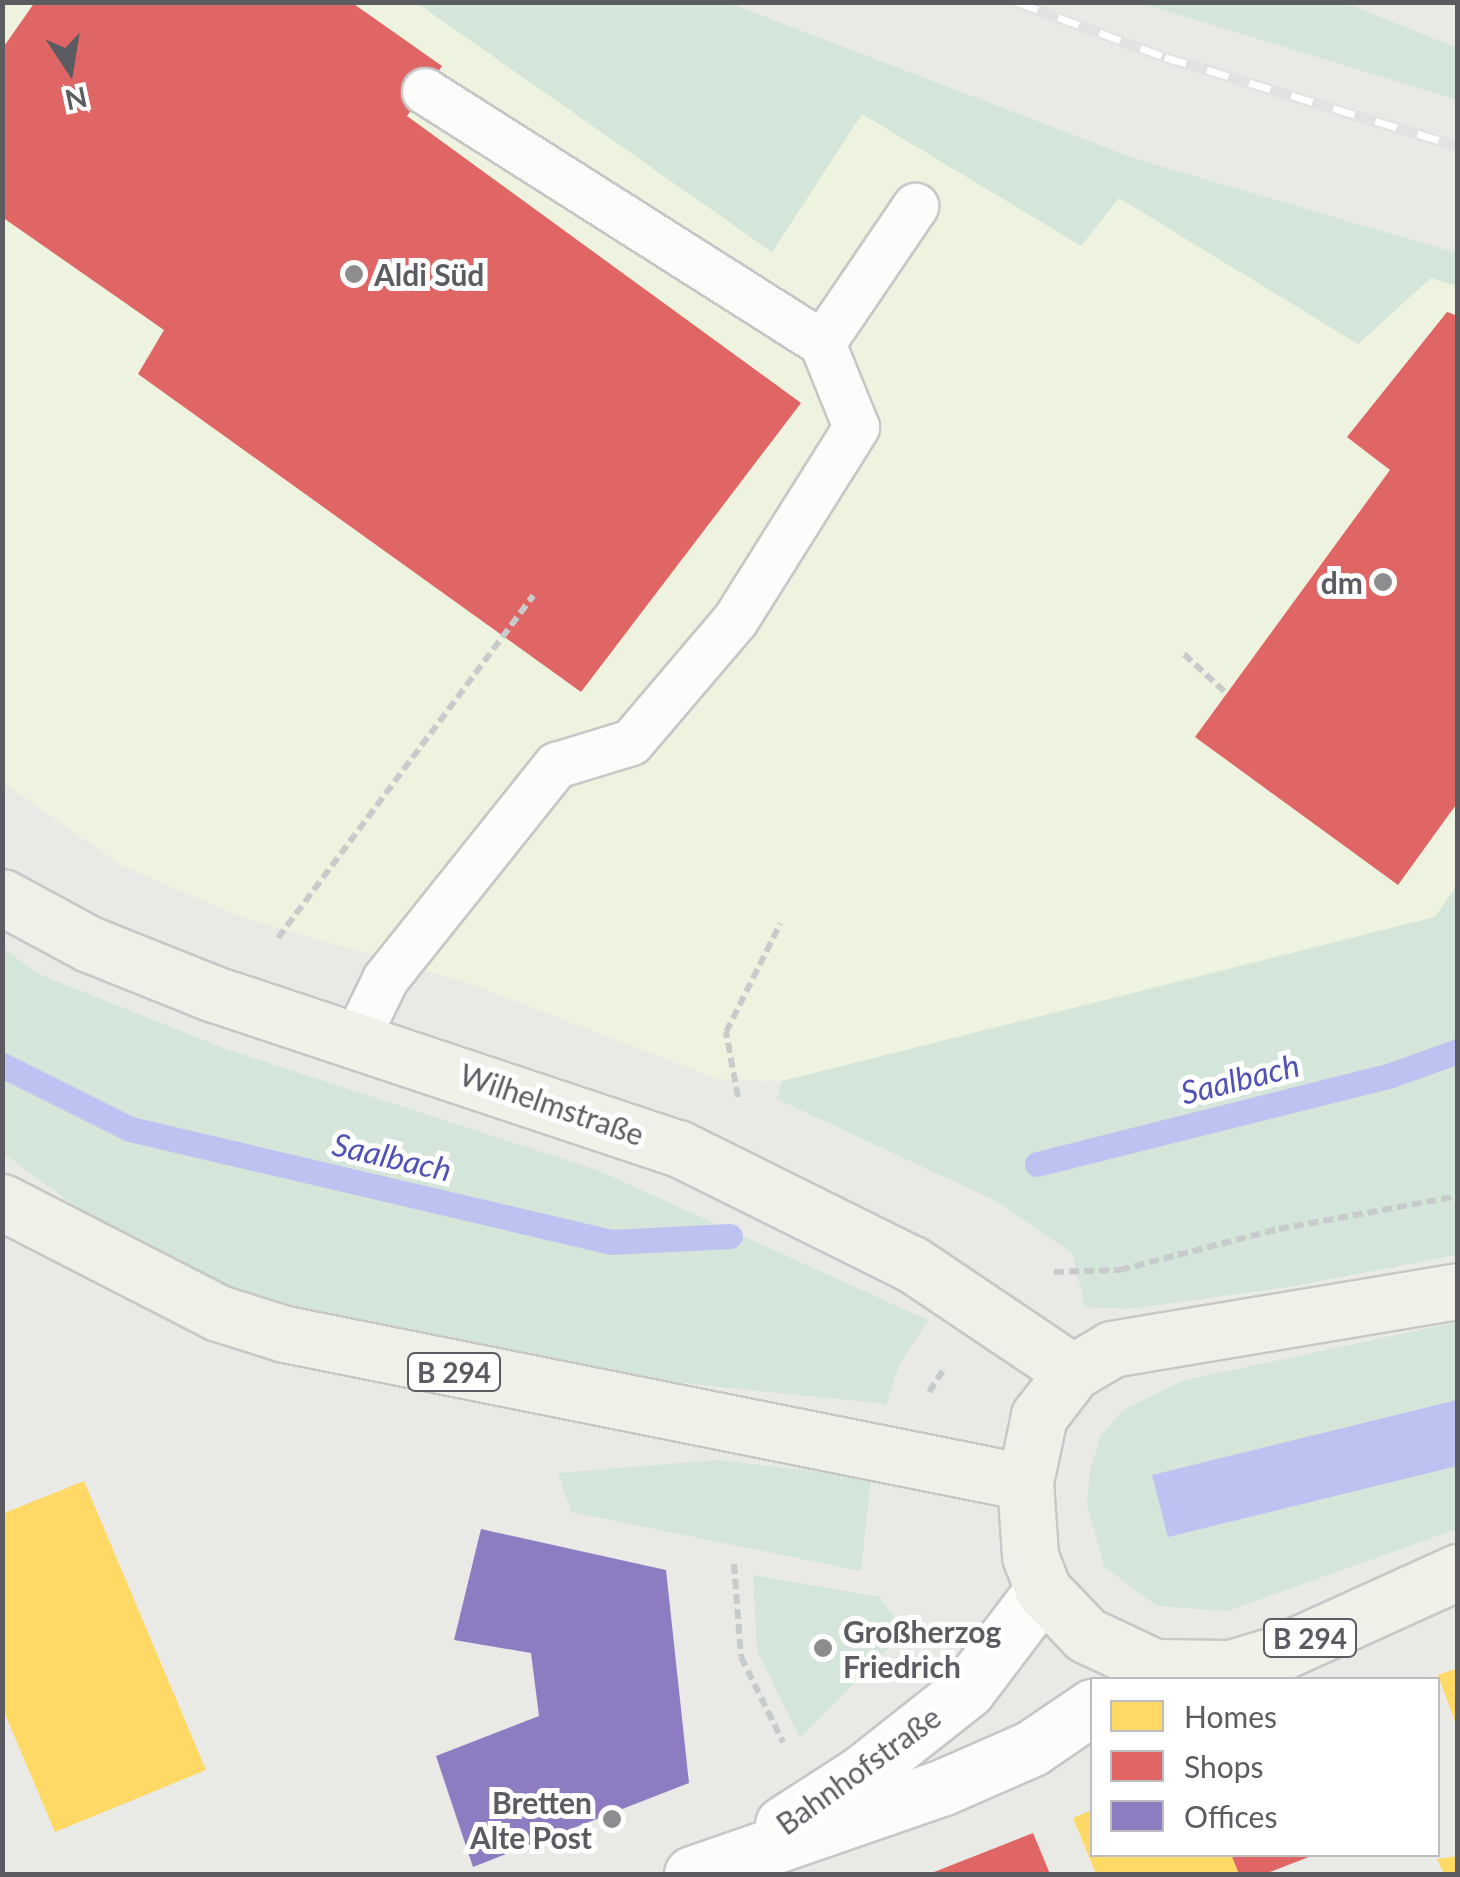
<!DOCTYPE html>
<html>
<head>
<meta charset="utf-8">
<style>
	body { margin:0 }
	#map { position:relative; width:1460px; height:1877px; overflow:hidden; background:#e9eae5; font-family:Lato,sans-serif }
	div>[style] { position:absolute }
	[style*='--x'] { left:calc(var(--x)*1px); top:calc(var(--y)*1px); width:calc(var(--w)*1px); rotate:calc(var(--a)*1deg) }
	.commercial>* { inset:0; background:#eef3df }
	.green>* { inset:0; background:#d4e5d9 }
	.water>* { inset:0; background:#bdc2f0 }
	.homes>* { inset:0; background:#ffd966 }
	.shops>* { inset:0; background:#e06666 }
	.offices>* { inset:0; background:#8e7cc3 }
	.stream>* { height:25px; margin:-12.5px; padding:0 12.5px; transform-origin:12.5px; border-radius:12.5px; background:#bdc2f0 }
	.path>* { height:6px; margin-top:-3px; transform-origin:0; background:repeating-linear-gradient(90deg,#c8cbcb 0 10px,transparent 0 15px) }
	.roads { filter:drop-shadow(2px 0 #c7c7c7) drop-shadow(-2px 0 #c7c7c7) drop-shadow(0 2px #c7c7c7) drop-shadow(0 -2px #c7c7c7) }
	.service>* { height:45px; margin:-22.5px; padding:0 22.5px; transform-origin:22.5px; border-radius:22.5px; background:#fcfcfb }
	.minor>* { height:55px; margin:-27.5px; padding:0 27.5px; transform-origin:27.5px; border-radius:27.5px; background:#fcfcfb }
	.primary>* { height:55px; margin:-27.5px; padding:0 27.5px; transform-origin:27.5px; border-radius:27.5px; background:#eef1e8 }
	.rail>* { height:11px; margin-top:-5.5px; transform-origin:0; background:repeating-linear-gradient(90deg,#fff 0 22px,#e2e2e2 0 44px); box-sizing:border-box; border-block:2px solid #e2e2e2 }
	.dots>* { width:28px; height:28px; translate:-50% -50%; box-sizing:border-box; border:5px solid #fff; border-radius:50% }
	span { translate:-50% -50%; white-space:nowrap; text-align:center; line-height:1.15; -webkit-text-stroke:10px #fff; paint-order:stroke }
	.shield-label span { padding:2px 8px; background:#fff; border:2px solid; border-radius:8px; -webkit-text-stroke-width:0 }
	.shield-label { font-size:28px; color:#5b5b62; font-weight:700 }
	.poi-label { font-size:30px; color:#5b5b62; font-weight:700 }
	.left { translate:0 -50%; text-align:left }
	.right { translate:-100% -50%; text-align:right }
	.street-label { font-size:30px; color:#5b5b62 }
	.water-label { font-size:32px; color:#5052b5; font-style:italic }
	.frame { position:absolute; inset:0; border:5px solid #5b5b62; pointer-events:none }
	.legend { position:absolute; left:1090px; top:1677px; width:350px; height:180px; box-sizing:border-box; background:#fff; border:2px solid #bdbdc0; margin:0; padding:12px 18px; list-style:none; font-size:30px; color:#5b5b62 }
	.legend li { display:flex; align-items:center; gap:20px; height:50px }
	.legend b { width:50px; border:2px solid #bdbdc0 }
	.north { position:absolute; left:20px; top:20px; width:100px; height:100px; -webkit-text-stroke:8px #fff; paint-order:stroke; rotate:168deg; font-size:28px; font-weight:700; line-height:40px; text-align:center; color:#5b5b62 }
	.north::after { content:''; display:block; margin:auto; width:35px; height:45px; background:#5b5b62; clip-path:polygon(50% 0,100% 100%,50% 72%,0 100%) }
</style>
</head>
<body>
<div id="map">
	<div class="commercial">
		<div style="clip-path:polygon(3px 3px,417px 3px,452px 25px,862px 114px,1081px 245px,1119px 198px,1358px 344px,1431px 278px,1457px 286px,1458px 885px,1435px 917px,782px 1081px,718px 1079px,471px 984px,244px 918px,121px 865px,3px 783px)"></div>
	</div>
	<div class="green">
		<div style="clip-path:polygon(417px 3px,729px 3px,1136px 159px,1457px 253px,1457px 286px,1431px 278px,1358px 344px,1119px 198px,1081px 246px,862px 114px,772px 252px)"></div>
		<div style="clip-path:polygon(1141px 3px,1345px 3px,1457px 48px,1457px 100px)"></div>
		<div style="clip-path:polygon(1457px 885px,1457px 1255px,1289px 1287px,1128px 1309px,1085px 1307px,1072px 1253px,996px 1201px,777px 1099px,782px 1081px,1435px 917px)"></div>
		<div style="clip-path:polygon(3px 948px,38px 974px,226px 1049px,597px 1170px,928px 1320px,899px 1366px,886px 1404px,682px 1383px,370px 1328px,220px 1288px,89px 1216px,3px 1153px)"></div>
		<div style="clip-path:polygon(1457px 1322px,1457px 1529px,1227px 1611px,1157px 1606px,1104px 1566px,1087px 1504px,1090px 1470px,1101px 1435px,1123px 1410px,1185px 1380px)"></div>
		<div style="clip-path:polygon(717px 1460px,871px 1478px,861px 1571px,571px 1512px,558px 1473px)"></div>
		<div style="clip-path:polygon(753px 1575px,880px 1597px,905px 1632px,800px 1738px,757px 1651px)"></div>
	</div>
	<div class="water">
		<div style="clip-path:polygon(1457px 1400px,1457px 1466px,1168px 1537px,1152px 1475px)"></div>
	</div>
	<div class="homes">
		<div style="clip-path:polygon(84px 1481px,206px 1770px,55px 1832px,2px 1707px,2px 1514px)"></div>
		<div style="clip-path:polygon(1458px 1668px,1458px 1727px,1457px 1727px,1438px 1675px)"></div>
		<div style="clip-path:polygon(1092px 1810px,1092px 1854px,1231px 1854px,1239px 1874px,1096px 1874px,1073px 1818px)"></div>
		<div style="clip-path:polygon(1458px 1856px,1458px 1874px,1444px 1874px,1437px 1859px)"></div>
	</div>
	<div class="shops">
		<div style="clip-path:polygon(35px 2px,351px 2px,442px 66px,407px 116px,801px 403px,581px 692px,138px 374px,164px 330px,2px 217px,2px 49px)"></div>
		<div style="clip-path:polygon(1447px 312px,1458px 316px,1458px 802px,1398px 885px,1195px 737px,1390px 470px,1347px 437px)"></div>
		<div style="clip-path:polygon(1033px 1833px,1050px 1874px,929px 1874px)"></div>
		<div style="clip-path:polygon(1231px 1854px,1314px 1854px,1314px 1855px,1265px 1874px,1239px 1874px)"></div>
	</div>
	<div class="offices">
		<div style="clip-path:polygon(481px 1529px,666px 1570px,689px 1783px,473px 1867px,436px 1756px,539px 1716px,531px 1653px,454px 1640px)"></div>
	</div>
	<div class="stream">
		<div style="--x:2;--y:1065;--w:143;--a:26.6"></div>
		<div style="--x:130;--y:1129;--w:494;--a:13.2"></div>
		<div style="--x:611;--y:1242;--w:119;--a:-2.9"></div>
		<div style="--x:1037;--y:1164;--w:365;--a:-14.1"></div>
		<div style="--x:1391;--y:1075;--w:71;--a:-19.7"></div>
	</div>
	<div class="path">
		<div style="--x:1184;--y:654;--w:57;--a:42.9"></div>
		<div style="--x:278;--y:938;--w:427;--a:-53.3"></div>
		<div style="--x:738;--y:1097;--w:66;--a:-100.5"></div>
		<div style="--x:726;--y:1032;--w:121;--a:-63.4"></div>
		<div style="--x:1054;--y:1272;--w:66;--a:-1.7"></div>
		<div style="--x:1120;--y:1270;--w:164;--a:-14.5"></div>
		<div style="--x:1279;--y:1229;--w:182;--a:-10.4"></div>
		<div style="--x:929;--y:1392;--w:27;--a:-57"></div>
		<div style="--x:734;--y:1564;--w:93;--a:85.7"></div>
		<div style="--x:741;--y:1657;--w:95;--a:63.7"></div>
	</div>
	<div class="roads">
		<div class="service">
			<div style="--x:425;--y:91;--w:470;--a:32.4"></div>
			<div style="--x:357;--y:1037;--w:64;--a:-64.2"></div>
			<div style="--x:385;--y:979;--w:274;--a:-51.4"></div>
			<div style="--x:556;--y:765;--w:78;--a:-17"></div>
			<div style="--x:631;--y:742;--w:160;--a:-49.6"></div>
			<div style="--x:735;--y:620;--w:228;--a:-57.9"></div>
			<div style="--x:856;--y:427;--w:91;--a:-112"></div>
			<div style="--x:822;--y:343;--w:166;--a:-55.8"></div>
		</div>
		<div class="minor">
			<div style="--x:783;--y:1824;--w:94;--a:-32.8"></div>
			<div style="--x:862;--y:1773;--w:134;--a:-38.3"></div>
			<div style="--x:967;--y:1690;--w:126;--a:-52.8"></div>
			<div style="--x:692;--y:1874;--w:263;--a:-19.1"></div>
			<div style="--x:941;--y:1788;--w:99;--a:-23.7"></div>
			<div style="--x:1032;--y:1748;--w:73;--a:-34.3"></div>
		</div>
		<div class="primary">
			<div style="--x:2;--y:897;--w:99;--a:28.4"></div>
			<div style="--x:89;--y:944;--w:135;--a:21.8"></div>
			<div style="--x:214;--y:994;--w:489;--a:18.4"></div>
			<div style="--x:678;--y:1148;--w:261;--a:26.4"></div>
			<div style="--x:912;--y:1264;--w:194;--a:33.9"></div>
			<div style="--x:2;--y:1202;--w:243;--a:27.2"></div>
			<div style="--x:218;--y:1313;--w:70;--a:17.4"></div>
			<div style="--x:285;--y:1334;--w:755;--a:11.31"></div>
			<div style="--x:1458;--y:1291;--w:351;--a:170.5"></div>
			<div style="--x:1112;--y:1349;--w:45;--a:149.5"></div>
			<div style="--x:1073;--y:1372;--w:56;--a:127.7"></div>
			<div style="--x:1039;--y:1416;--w:67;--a:102"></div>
			<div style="--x:1025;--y:1482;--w:74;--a:86.1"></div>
			<div style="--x:1030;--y:1556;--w:36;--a:69"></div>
			<div style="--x:1043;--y:1590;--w:62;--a:46.3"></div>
			<div style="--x:1086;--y:1635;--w:75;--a:25.2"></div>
			<div style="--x:1154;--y:1667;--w:76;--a:0.8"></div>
			<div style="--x:1230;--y:1668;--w:49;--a:-16.6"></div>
			<div style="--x:1277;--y:1654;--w:199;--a:-24.4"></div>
		</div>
	</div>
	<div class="rail">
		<div style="--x:1017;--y:2;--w:158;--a:20.4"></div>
		<div style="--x:1165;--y:57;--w:306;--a:16.9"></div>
	</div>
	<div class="dots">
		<div style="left:354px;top:274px;background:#8d8d90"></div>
		<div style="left:1383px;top:582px;background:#8d8d90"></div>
		<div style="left:823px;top:1648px;background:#8d8d90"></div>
		<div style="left:612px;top:1819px;background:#8d8d90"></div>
	</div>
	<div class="shield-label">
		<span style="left:454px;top:1372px">B 294</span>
		<span style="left:1310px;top:1638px">B 294</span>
	</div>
	<div class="poi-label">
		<span class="left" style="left:374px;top:274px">Aldi Süd</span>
		<span class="right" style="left:1363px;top:582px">dm</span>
		<span class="left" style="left:843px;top:1648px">Großherzog<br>Friedrich</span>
		<span class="right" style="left:592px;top:1819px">Bretten<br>Alte Post</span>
	</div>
	<div class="street-label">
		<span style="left:552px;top:1104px;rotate:19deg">Wilhelmstraße</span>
		<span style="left:858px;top:1770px;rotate:-36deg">Bahnhofstraße</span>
	</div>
	<div class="water-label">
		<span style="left:1240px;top:1079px;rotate:-14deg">Saalbach</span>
		<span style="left:392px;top:1157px;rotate:13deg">Saalbach</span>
	</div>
	<div class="frame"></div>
	<ul class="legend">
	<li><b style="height:28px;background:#ffd966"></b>Homes</li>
	<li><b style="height:28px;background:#e06666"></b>Shops</li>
	<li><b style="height:28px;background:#8e7cc3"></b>Offices</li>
	</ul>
	<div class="north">N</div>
</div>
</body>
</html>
